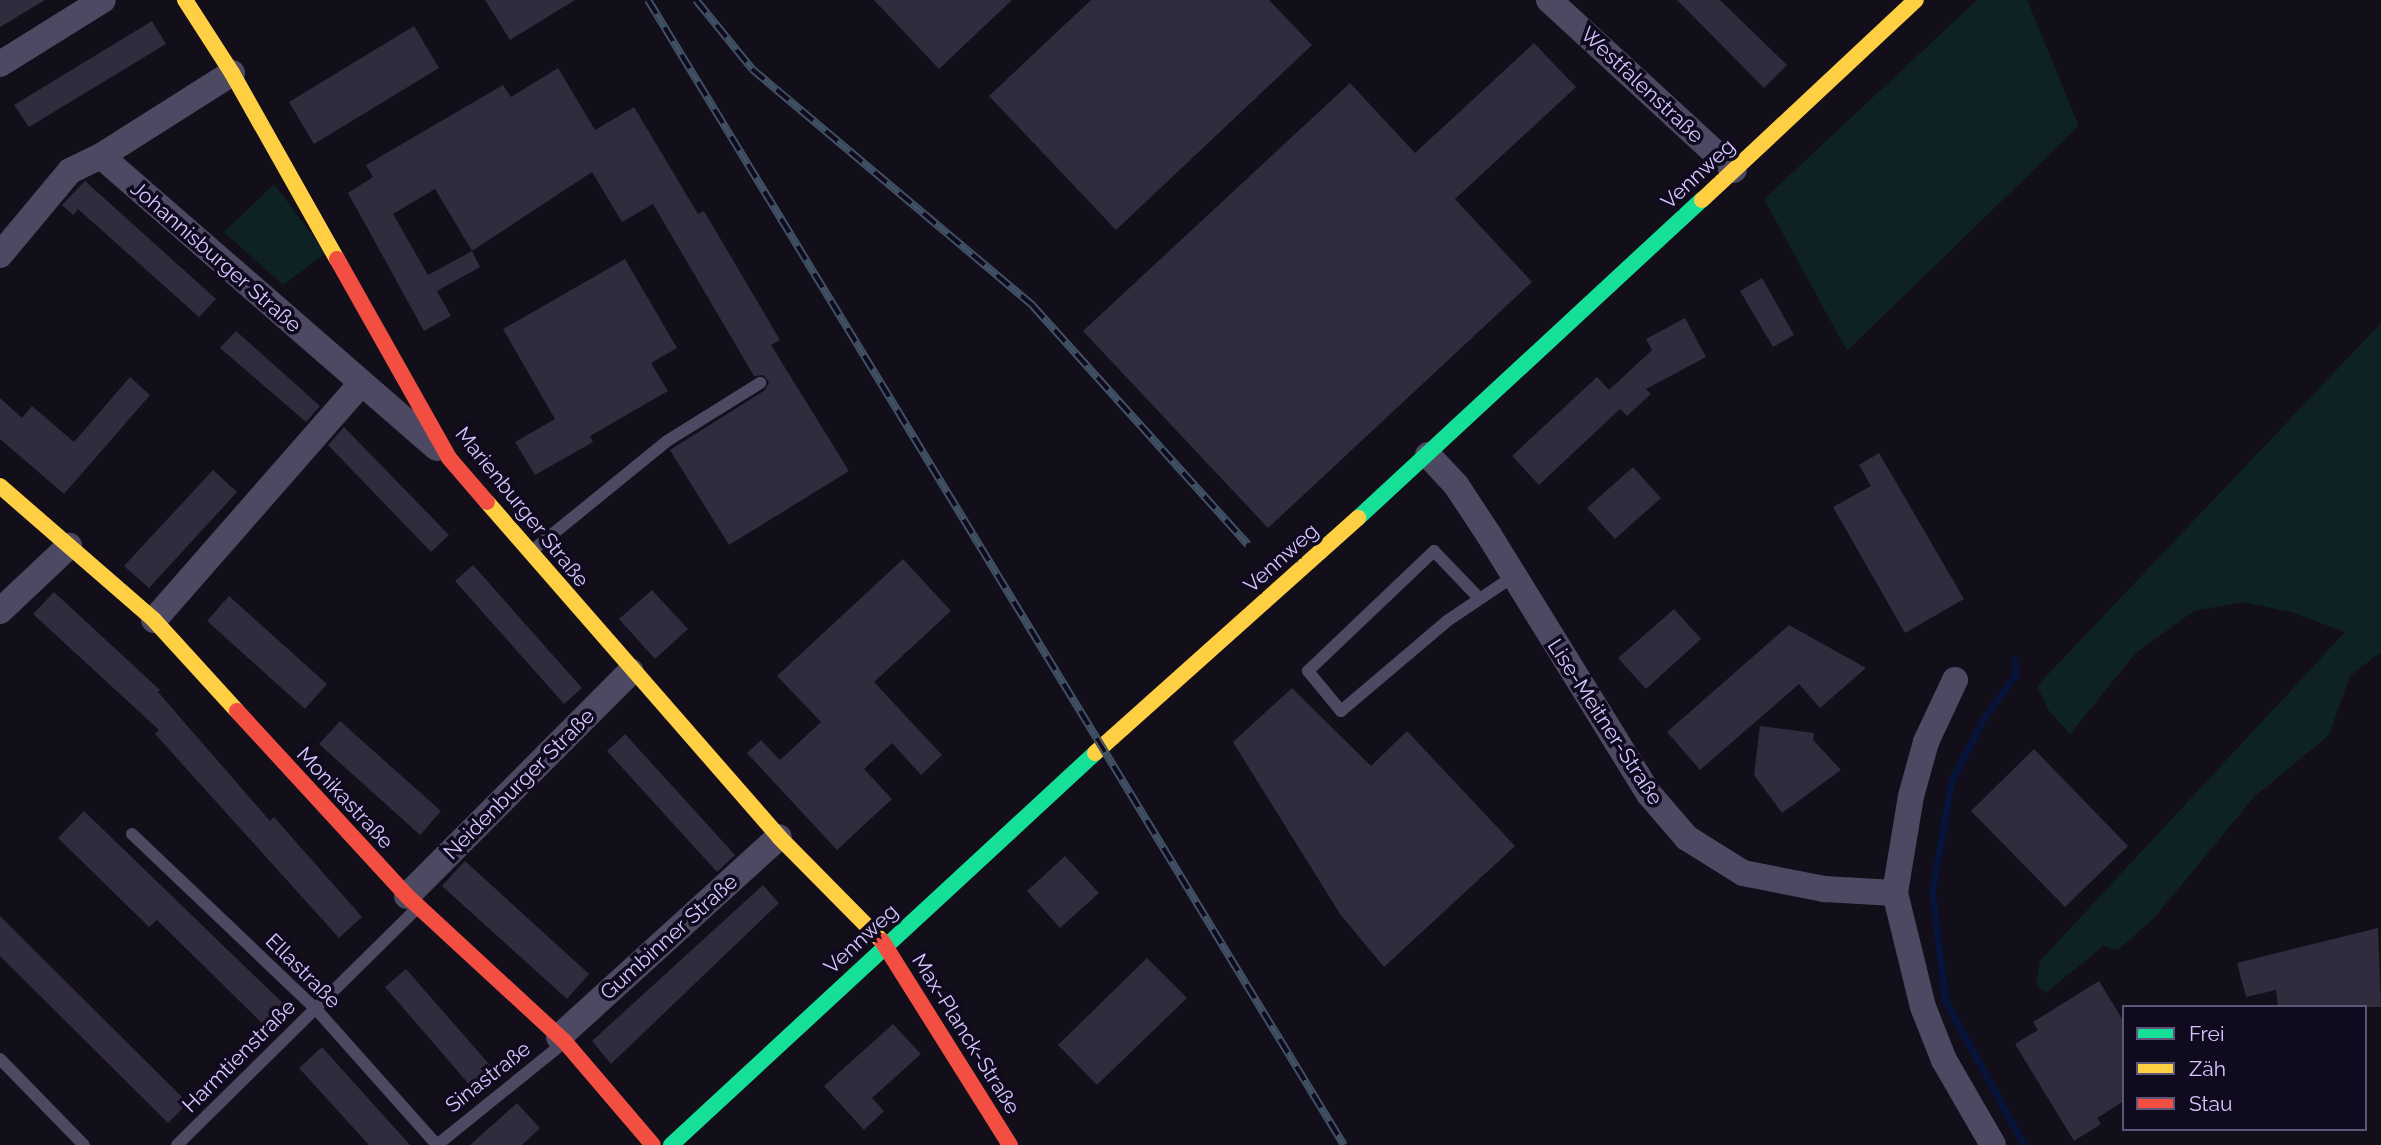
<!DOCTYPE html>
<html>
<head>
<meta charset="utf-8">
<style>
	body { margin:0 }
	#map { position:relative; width:2381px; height:1145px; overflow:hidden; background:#120e1a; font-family:Raleway,sans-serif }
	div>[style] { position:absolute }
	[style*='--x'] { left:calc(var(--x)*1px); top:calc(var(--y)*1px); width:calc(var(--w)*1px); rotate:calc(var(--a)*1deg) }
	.green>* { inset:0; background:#0e2226 }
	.stream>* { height:7px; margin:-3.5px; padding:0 3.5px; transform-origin:3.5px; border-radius:3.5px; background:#071338 }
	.building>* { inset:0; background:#302b3d }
	.lane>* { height:12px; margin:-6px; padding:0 6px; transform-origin:6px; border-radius:6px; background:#4e4963 }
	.street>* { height:26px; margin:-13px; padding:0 13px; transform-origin:13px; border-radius:13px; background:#4e4963 }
	.fast>* { height:16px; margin:-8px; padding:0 8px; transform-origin:8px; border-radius:8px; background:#16e098 }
	.slow>* { height:16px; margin:-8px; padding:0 8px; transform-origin:8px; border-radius:8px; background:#ffcf43 }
	.jam>* { height:16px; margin:-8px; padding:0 8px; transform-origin:8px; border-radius:8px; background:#f24e42 }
	.rail>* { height:8px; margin-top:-4px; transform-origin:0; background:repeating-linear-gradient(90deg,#100a1e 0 16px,#405065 0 32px); box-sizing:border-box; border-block:2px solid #405065 }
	span { translate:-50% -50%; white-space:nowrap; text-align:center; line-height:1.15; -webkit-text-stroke:7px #100a1e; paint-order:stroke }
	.street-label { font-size:21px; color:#d4c7ff }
	.legend { position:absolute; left:2122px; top:1005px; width:245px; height:126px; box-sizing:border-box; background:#100a1e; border:2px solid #5e5678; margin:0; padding:9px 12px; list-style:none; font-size:21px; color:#d4c7ff }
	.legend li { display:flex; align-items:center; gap:14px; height:35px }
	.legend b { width:35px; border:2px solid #5e5678 }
</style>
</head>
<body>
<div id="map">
	<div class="green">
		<div style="clip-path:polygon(1977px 0,2027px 0,2079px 126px,1847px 351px,1764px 199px)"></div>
		<div style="clip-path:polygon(274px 184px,326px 253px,283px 285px,224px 232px)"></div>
		<div style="clip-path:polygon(2381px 323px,2381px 652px,2350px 676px,2329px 735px,2254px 797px,2155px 917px,2118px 950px,2103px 946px,2046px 993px,2036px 985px,2040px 961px,2345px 632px,2294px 613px,2243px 602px,2194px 611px,2136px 653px,2070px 734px,2049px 711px,2037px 686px)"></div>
	</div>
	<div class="stream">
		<div style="--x:2014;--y:660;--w:14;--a:82"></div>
		<div style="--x:2016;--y:674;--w:56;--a:126.3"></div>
		<div style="--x:1983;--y:719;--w:71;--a:116.9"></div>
		<div style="--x:1951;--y:782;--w:111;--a:99.9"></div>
		<div style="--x:1932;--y:891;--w:110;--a:83.2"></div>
		<div style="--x:1945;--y:1000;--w:165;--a:61.4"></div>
	</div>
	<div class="building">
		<div style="clip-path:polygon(0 0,45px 0,0 27px)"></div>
		<div style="clip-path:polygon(485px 0,575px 0,510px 40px)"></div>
		<div style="clip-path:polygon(874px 0,1012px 0,939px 69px)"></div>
		<div style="clip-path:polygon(1091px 0,1269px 0,1312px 45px,1116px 230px,989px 96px)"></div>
		<div style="clip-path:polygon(1677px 0,1720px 0,1787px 65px,1764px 88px)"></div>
		<div style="clip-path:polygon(152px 21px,166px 44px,29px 127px,14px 105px)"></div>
		<div style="clip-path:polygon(414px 26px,439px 68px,314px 144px,289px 102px)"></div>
		<div style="clip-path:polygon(1534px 43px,1576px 87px,1455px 199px,1532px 282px,1268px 528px,1083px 331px,1350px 83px,1415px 153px)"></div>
		<div style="clip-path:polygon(evenodd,558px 68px,595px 130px,634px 107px,698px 214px,704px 211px,780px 340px,771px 345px,849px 471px,729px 545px,670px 450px,765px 390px,769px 382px,763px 375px,754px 376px,653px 204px,622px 222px,592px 172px,472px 251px,480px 267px,437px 291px,451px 316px,424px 331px,348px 193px,373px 177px,366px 165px,503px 85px,511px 97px,558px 68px,435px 189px,472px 251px,428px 275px,393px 214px,435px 189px)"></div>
		<div style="clip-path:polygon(85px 181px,216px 299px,199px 317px,78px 209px,73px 215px,62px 205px)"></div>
		<div style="clip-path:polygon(625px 259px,677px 348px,651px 363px,668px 391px,590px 436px,593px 442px,535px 475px,515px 442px,555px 419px,503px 329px)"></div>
		<div style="clip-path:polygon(1762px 278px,1794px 335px,1773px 347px,1740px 291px)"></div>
		<div style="clip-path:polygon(1685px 318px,1706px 357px,1646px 389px,1651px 394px,1627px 416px,1620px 409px,1539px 485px,1512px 456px,1597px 377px,1609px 390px,1652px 350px,1646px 339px)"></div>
		<div style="clip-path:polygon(236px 331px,320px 406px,306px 422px,220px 348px)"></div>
		<div style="clip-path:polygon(130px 377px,150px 395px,64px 494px,0 439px,0 398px,22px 418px,32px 406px,74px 442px)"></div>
		<div style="clip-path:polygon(344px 427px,449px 535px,431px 552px,328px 445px)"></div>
		<div style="clip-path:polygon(1879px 453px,1964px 599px,1905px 633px,1833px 507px,1871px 486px,1859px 465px)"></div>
		<div style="clip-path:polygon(1633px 467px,1661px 498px,1615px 539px,1587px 508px)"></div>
		<div style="clip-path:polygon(213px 470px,237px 492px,149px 588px,124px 566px)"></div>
		<div style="clip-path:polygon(903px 559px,951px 611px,874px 682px,942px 755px,921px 775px,892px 743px,864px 769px,892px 799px,837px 850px,747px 753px,761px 740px,780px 760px,821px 722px,777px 676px)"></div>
		<div style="clip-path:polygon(473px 565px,582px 688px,564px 704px,455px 581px)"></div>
		<div style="clip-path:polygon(652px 590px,688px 629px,655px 659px,619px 619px)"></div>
		<div style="clip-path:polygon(54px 592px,160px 690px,158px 692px,270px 821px,274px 817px,362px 917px,339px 938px,155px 734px,159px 730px,33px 614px)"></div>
		<div style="clip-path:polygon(229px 596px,327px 684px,305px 709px,207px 621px)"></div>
		<div style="clip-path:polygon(1674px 609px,1701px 639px,1646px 689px,1618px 658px)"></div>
		<div style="clip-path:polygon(1789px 625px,1866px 668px,1820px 708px,1799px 684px,1700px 770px,1667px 732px)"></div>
		<div style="clip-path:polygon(1292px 688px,1371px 766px,1407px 731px,1515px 846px,1384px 967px,1340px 914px,1233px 742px)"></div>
		<div style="clip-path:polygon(340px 721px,441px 811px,420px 835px,319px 744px)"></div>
		<div style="clip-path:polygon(1760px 726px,1814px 733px,1813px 740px,1841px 770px,1782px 813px,1754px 775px)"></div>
		<div style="clip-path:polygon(625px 734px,735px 855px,717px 872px,607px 751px)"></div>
		<div style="clip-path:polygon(2034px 749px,2128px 846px,2065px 907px,1971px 811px)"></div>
		<div style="clip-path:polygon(84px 811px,291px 1011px,271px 1032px,157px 920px,149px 927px,58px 838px)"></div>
		<div style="clip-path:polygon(1065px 856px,1099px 893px,1060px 928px,1027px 891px)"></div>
		<div style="clip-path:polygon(465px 861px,589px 974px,567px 999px,442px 886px)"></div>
		<div style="clip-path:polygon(763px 885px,779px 903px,611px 1064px,592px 1041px)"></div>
		<div style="clip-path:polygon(0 916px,188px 1103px,168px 1123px,0 956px)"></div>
		<div style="clip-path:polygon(2378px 928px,2381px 1007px,2278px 1007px,2276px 990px,2246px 997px,2237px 963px)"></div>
		<div style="clip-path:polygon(1147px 958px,1187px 998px,1097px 1085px,1058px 1045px)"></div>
		<div style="clip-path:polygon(406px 969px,496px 1072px,474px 1090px,385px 987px)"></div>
		<div style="clip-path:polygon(2099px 981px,2124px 1022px,2124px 1101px,2097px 1118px,2101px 1124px,2074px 1141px,2015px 1044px,2038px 1030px,2033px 1022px)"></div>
		<div style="clip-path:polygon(893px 1024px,921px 1054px,872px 1098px,884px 1111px,864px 1130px,824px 1086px)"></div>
		<div style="clip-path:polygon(322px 1047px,410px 1145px,369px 1145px,299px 1068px)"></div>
		<div style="clip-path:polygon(517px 1103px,540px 1128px,522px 1145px,470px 1145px)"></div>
	</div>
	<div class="lane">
		<div style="--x:533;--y:550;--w:173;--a:-39.1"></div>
		<div style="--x:667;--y:441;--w:110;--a:-31.9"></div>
		<div style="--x:1479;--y:598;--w:65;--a:-133.8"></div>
		<div style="--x:1434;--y:551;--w:174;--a:136.4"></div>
		<div style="--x:1308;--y:671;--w:52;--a:50.5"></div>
		<div style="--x:1341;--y:711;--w:139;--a:-40.3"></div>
		<div style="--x:1447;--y:621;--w:81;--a:-33.9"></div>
		<div style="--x:132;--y:834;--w:253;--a:43.6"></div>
		<div style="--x:315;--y:1008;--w:183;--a:48.3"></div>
		<div style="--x:437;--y:1145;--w:161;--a:-38.9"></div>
		<div style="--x:0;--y:1059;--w:120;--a:45.7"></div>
		<div style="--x:177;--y:1145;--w:336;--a:-44.6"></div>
	</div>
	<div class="street">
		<div style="--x:1549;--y:0;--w:251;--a:42.6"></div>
		<div style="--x:0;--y:64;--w:121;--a:-31.9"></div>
		<div style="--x:232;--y:73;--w:155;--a:147.6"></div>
		<div style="--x:101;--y:156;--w:445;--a:41"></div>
		<div style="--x:0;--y:255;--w:109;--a:-50.2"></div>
		<div style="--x:70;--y:171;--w:34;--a:-26"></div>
		<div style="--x:1428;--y:455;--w:41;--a:47"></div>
		<div style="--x:1456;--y:485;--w:60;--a:56.6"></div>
		<div style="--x:1489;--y:535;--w:304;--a:58.3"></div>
		<div style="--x:1649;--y:794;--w:58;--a:49.2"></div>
		<div style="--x:1687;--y:838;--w:66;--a:32"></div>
		<div style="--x:1743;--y:873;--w:83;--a:11.2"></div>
		<div style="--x:1824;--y:889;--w:71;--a:3.2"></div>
		<div style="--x:0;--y:611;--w:95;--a:-43.3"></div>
		<div style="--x:154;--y:620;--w:313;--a:-48.8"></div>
		<div style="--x:1955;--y:680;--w:68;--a:115.1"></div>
		<div style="--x:1926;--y:742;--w:56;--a:105.5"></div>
		<div style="--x:1911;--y:796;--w:98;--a:99.4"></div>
		<div style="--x:1895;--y:893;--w:117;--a:76.2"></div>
		<div style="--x:1923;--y:1007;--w:57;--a:68.4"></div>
		<div style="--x:1944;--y:1060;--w:98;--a:60"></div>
		<div style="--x:407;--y:896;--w:317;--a:-45.1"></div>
		<div style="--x:559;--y:1037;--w:297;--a:-42.3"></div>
	</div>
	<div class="fast">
		<div style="--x:1358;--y:518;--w:468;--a:-42.8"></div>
		<div style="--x:671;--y:1145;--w:577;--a:-42.75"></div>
	</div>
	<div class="slow">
		<div style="--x:185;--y:0;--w:87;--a:57.2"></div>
		<div style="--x:232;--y:73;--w:214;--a:60.6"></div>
		<div style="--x:1702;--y:200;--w:293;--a:-43.1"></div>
		<div style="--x:0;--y:486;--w:204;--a:41"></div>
		<div style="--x:154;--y:620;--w:123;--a:47.6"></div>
		<div style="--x:487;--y:502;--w:444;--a:48.9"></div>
		<div style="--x:779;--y:837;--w:146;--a:45.3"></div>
		<div style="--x:1095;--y:753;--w:353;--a:-41.8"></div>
	</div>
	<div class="jam">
		<div style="--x:337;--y:259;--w:228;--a:60.6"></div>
		<div style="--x:449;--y:458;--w:58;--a:49.2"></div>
		<div style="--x:237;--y:711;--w:251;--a:47.4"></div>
		<div style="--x:407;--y:896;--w:215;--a:42.7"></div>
		<div style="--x:565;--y:1042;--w:135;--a:49.5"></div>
		<div style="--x:882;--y:941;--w:241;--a:57.9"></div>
	</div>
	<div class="rail">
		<div style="--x:648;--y:0;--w:1340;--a:58.71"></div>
		<div style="--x:696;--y:0;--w:89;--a:50.9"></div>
		<div style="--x:752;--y:69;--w:368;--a:40.1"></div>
		<div style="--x:1033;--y:306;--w:321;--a:48"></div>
	</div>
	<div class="street-label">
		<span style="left:1642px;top:85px;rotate:43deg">Westfalenstraße</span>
		<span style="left:1698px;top:174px;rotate:-43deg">Vennweg</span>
		<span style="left:216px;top:257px;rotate:41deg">Johannisburger Straße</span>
		<span style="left:522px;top:507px;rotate:51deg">Marienburger Straße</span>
		<span style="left:1281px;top:558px;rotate:-42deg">Vennweg</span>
		<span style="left:1605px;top:722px;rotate:57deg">Lise-Meitner-Straße</span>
		<span style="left:519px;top:784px;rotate:-45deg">Neidenburger Straße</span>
		<span style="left:345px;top:798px;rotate:47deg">Monikastraße</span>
		<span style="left:669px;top:937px;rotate:-42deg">Gumbinner Straße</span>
		<span style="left:861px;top:939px;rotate:-43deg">Vennweg</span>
		<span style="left:303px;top:971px;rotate:45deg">Ellastraße</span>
		<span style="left:966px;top:1034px;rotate:58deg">Max-Planck-Straße</span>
		<span style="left:239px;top:1056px;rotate:-45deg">Harmtienstraße</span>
		<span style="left:488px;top:1077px;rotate:-38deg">Sinastraße</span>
	</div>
	<ul class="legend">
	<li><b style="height:9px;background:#16e098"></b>Frei</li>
	<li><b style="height:9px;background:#ffcf43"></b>Zäh</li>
	<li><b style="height:9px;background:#f24e42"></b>Stau</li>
	</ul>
</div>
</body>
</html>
